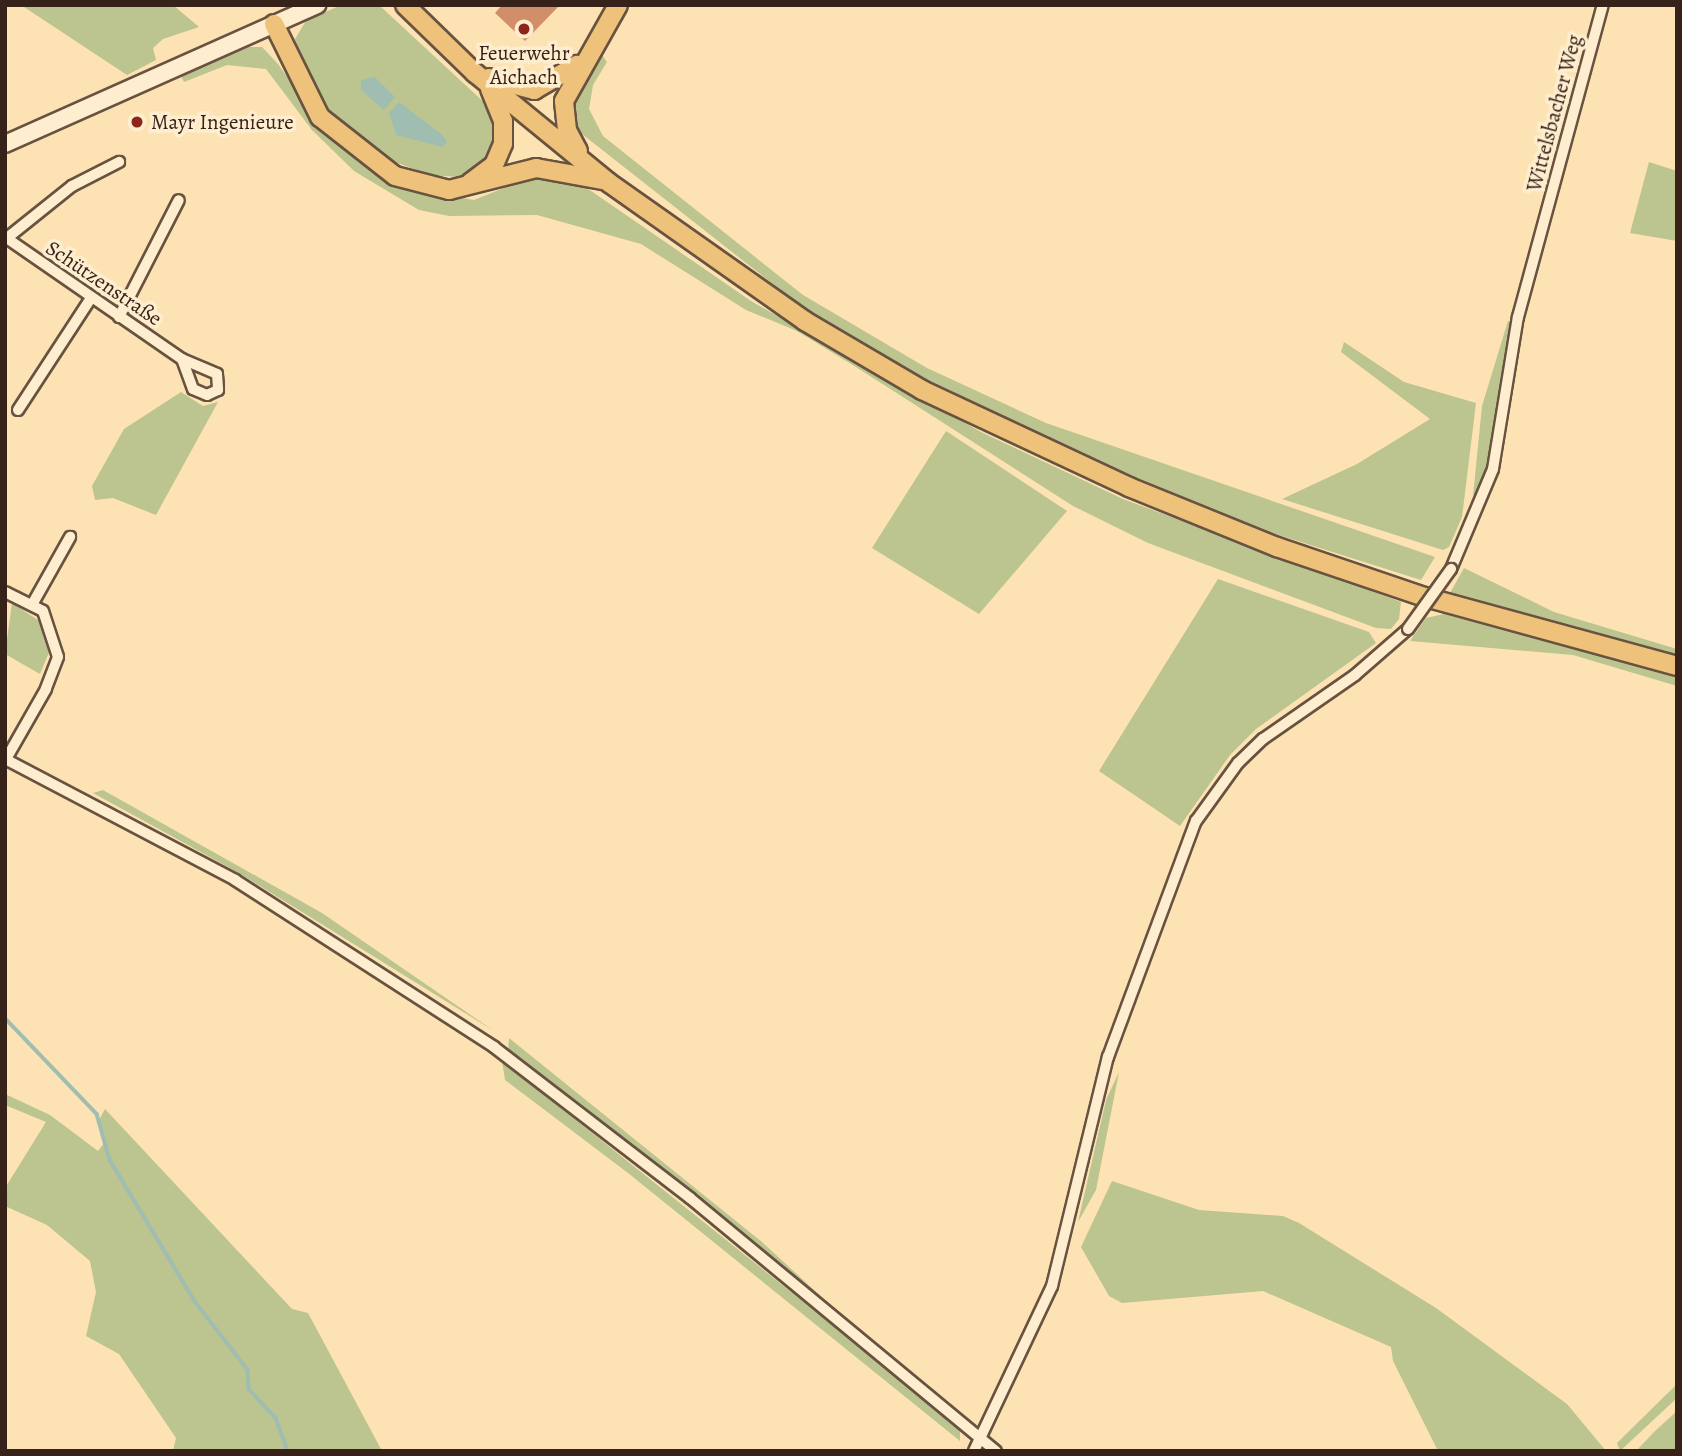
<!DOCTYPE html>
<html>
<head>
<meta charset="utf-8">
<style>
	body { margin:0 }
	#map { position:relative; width:1682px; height:1456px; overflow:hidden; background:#fde3b3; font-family:Alegreya,serif }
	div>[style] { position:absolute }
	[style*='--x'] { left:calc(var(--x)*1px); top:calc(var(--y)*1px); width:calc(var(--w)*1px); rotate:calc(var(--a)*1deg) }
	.green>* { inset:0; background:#bcc48f }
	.water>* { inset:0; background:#a0bdb2 }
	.stream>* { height:3.5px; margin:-1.75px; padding:0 1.75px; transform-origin:1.75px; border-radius:1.75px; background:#a0bdb2 }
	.building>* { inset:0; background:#d18e68 }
	.roads { filter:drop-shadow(2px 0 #685240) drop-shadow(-2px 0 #685240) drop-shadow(0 2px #685240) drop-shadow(0 -2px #685240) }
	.minor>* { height:10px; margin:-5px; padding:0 5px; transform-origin:5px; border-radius:5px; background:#feedce }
	.secondary>* { height:16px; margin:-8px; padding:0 8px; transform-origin:8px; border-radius:8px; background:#feedce }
	.trunk>* { height:18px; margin:-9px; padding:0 9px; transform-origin:9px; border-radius:9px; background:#eec27a }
	.bridges { filter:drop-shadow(2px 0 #685240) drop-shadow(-2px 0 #685240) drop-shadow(0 2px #685240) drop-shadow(0 -2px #685240) }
	.minor-bridge>* { height:10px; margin:-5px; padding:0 5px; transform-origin:5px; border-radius:5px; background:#feedce }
	.dots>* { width:19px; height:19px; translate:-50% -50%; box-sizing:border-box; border:4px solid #feedce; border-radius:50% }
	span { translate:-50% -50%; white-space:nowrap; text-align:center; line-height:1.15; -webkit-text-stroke:7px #feedce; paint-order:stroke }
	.poi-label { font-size:21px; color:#37221a }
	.left { translate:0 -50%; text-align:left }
	.street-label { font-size:21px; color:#37221a }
	.frame { position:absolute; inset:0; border:7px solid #37221a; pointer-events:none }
</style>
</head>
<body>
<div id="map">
	<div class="green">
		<div style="clip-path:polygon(21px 5px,173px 5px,199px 27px,163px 39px,153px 48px,156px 60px,127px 75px)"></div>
		<div style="clip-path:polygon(341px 5px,379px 5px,488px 106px,497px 135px,481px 166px,459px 177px,430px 175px,392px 161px,350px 134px,313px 90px,295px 39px,306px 21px)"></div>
		<div style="clip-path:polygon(249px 47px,262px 47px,278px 64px,336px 144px,393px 186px,474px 200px,524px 180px,555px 176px,578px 182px,751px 301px,981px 432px,1123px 499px,1401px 602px,1399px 619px,1391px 629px,1376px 628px,1148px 543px,1073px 506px,856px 367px,797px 331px,746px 310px,641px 244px,537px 215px,449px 216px,419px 210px,354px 171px,312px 130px,266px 69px,227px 65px,184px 82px,180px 74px)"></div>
		<div style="clip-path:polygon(602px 55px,607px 62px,593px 85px,589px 109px,603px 136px,803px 295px,927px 368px,1046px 423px,1435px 557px,1421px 580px,1263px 530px,1095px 460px,922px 377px,797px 303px,582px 134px,574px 120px,575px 94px)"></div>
		<div style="clip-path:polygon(1649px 162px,1677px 171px,1677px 241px,1630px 233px)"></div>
		<div style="clip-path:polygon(1508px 321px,1513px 322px,1501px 412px,1480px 491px,1473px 496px,1482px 406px)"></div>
		<div style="clip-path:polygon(1344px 342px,1404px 382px,1476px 403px,1462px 517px,1449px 547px,1443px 550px,1282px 499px,1357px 464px,1430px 419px,1341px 352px)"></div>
		<div style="clip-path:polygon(181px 392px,203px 406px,218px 402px,156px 515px,113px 498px,95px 500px,92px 486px,124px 429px)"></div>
		<div style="clip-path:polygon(946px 431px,1067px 511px,979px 614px,872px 548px)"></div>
		<div style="clip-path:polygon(1464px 568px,1554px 612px,1677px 649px,1677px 656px,1450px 593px)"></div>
		<div style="clip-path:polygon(1218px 579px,1369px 632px,1376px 643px,1256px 729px,1230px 755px,1180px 826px,1099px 771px)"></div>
		<div style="clip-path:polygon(12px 603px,41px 622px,50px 650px,40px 674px,5px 654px)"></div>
		<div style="clip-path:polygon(1444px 614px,1677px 675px,1677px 686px,1573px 655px,1410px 641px,1426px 618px)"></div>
		<div style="clip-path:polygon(103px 790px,322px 913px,494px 1031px,239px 873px,93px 793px)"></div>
		<div style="clip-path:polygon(509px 1038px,762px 1242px,826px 1301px,508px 1051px)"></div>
		<div style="clip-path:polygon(502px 1061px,960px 1427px,960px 1441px,628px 1173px,505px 1080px)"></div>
		<div style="clip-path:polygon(1119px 1072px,1096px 1190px,1078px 1222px,1106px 1100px)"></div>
		<div style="clip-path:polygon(5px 1094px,50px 1115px,98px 1151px,104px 1143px,98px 1122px,105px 1109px,292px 1309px,308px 1313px,382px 1451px,173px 1451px,176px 1438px,119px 1354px,86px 1336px,96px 1292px,90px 1261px,47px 1225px,5px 1206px,5px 1188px,46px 1122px,5px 1105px)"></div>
		<div style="clip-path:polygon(1112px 1181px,1199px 1210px,1283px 1216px,1299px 1223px,1436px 1308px,1567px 1404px,1606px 1451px,1438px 1451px,1393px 1361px,1391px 1347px,1263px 1291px,1122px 1303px,1109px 1296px,1081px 1247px)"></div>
		<div style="clip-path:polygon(1677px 1384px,1677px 1398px,1620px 1451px,1617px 1443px)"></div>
		<div style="clip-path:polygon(1677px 1411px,1677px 1451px,1636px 1451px,1655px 1431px)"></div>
	</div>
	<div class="water">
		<div style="clip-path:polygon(375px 77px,395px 97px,384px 110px,361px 90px,361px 80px)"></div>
		<div style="clip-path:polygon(399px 102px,441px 134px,447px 141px,443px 147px,396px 135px,389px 113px)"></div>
	</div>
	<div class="stream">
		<div style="--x:5;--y:1018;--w:133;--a:46.2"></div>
		<div style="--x:97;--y:1114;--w:48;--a:74.2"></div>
		<div style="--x:110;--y:1160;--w:163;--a:59"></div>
		<div style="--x:194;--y:1300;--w:88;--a:52.4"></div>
		<div style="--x:248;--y:1370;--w:19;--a:87"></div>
		<div style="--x:249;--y:1389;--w:40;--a:47"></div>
		<div style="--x:276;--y:1418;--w:35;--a:70"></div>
	</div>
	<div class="building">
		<div style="clip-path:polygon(502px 5px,560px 5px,525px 41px,495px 13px)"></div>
	</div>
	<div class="roads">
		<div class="minor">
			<div style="--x:5;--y:237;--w:215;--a:34.6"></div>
			<div style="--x:182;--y:359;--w:38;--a:23"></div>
			<div style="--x:217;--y:374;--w:16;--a:86"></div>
			<div style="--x:218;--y:390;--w:12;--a:156"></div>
			<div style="--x:207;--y:395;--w:15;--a:-157"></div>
			<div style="--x:193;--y:389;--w:32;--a:-110"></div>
			<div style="--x:7;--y:238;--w:83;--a:-38.7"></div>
			<div style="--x:72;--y:186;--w:53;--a:-27.1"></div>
			<div style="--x:119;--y:317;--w:131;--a:-62.9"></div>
			<div style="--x:18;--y:410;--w:134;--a:-56.9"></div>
			<div style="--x:1451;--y:569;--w:108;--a:-67.2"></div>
			<div style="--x:1493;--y:469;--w:154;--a:-80.7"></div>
			<div style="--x:1518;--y:317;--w:323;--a:-74.8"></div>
			<div style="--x:5;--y:592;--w:42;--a:26.6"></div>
			<div style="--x:43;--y:611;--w:48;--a:71.9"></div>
			<div style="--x:58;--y:657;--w:34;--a:111"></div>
			<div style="--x:46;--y:689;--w:81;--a:119.7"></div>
			<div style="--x:33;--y:603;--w:76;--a:-60.7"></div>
			<div style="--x:5;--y:759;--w:260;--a:27.7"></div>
			<div style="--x:235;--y:880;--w:308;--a:32.8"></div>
			<div style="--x:494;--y:1047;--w:247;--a:37.6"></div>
			<div style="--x:690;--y:1198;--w:397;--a:39.6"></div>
			<div style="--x:974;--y:1451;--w:183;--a:-64.7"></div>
			<div style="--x:1052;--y:1286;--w:236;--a:-76.3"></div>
			<div style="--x:1108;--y:1057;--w:252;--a:-69.6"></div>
			<div style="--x:1196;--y:821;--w:72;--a:-54.1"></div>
			<div style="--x:1238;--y:763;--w:35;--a:-44"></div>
			<div style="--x:1263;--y:739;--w:112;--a:-34.8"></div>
			<div style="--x:1355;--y:675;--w:70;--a:-41"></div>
		</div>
		<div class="secondary">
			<div style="--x:5;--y:144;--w:342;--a:-24"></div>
		</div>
		<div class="trunk">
			<div style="--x:405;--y:5;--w:98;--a:44.2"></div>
			<div style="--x:475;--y:73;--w:172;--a:39.3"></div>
			<div style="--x:608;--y:182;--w:241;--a:35.2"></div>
			<div style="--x:805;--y:321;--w:136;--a:30.5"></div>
			<div style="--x:922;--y:390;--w:229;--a:25.1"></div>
			<div style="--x:1129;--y:487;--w:160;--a:22.1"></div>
			<div style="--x:1277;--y:547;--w:156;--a:18.7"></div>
			<div style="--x:1425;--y:597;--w:261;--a:15.3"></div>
			<div style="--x:274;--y:24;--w:104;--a:63.7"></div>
			<div style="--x:320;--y:117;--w:95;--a:38.2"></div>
			<div style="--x:395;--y:176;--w:56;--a:14.5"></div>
			<div style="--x:449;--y:190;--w:90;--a:-14.2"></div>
			<div style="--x:536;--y:168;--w:67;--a:10.3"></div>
			<div style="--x:489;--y:78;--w:47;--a:14.9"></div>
			<div style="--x:534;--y:90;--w:50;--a:-30.2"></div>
			<div style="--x:578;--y:151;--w:24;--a:-118"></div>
			<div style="--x:567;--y:130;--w:29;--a:-96"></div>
			<div style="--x:564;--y:101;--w:110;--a:-60.6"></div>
			<div style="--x:470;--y:183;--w:30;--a:-37"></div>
			<div style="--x:494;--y:165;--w:23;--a:-67"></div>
			<div style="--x:503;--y:144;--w:23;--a:-90"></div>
			<div style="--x:503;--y:121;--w:35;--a:-112"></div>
		</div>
	</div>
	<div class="bridges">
		<div class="minor-bridge">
			<div style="--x:1408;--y:629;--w:74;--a:-54.4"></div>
		</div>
	</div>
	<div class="dots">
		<div style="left:524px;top:29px;background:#8f2418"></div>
		<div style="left:137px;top:122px;background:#8f2418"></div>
	</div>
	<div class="poi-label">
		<span style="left:524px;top:65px">Feuerwehr<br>Aichach</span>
		<span class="left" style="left:151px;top:122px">Mayr Ingenieure</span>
	</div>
	<div class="street-label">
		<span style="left:1554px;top:113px;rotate:-75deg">Wittelsbacher Weg</span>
		<span style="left:104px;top:283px;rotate:34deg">Schützenstraße</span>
	</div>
	<div class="frame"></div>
</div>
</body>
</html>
